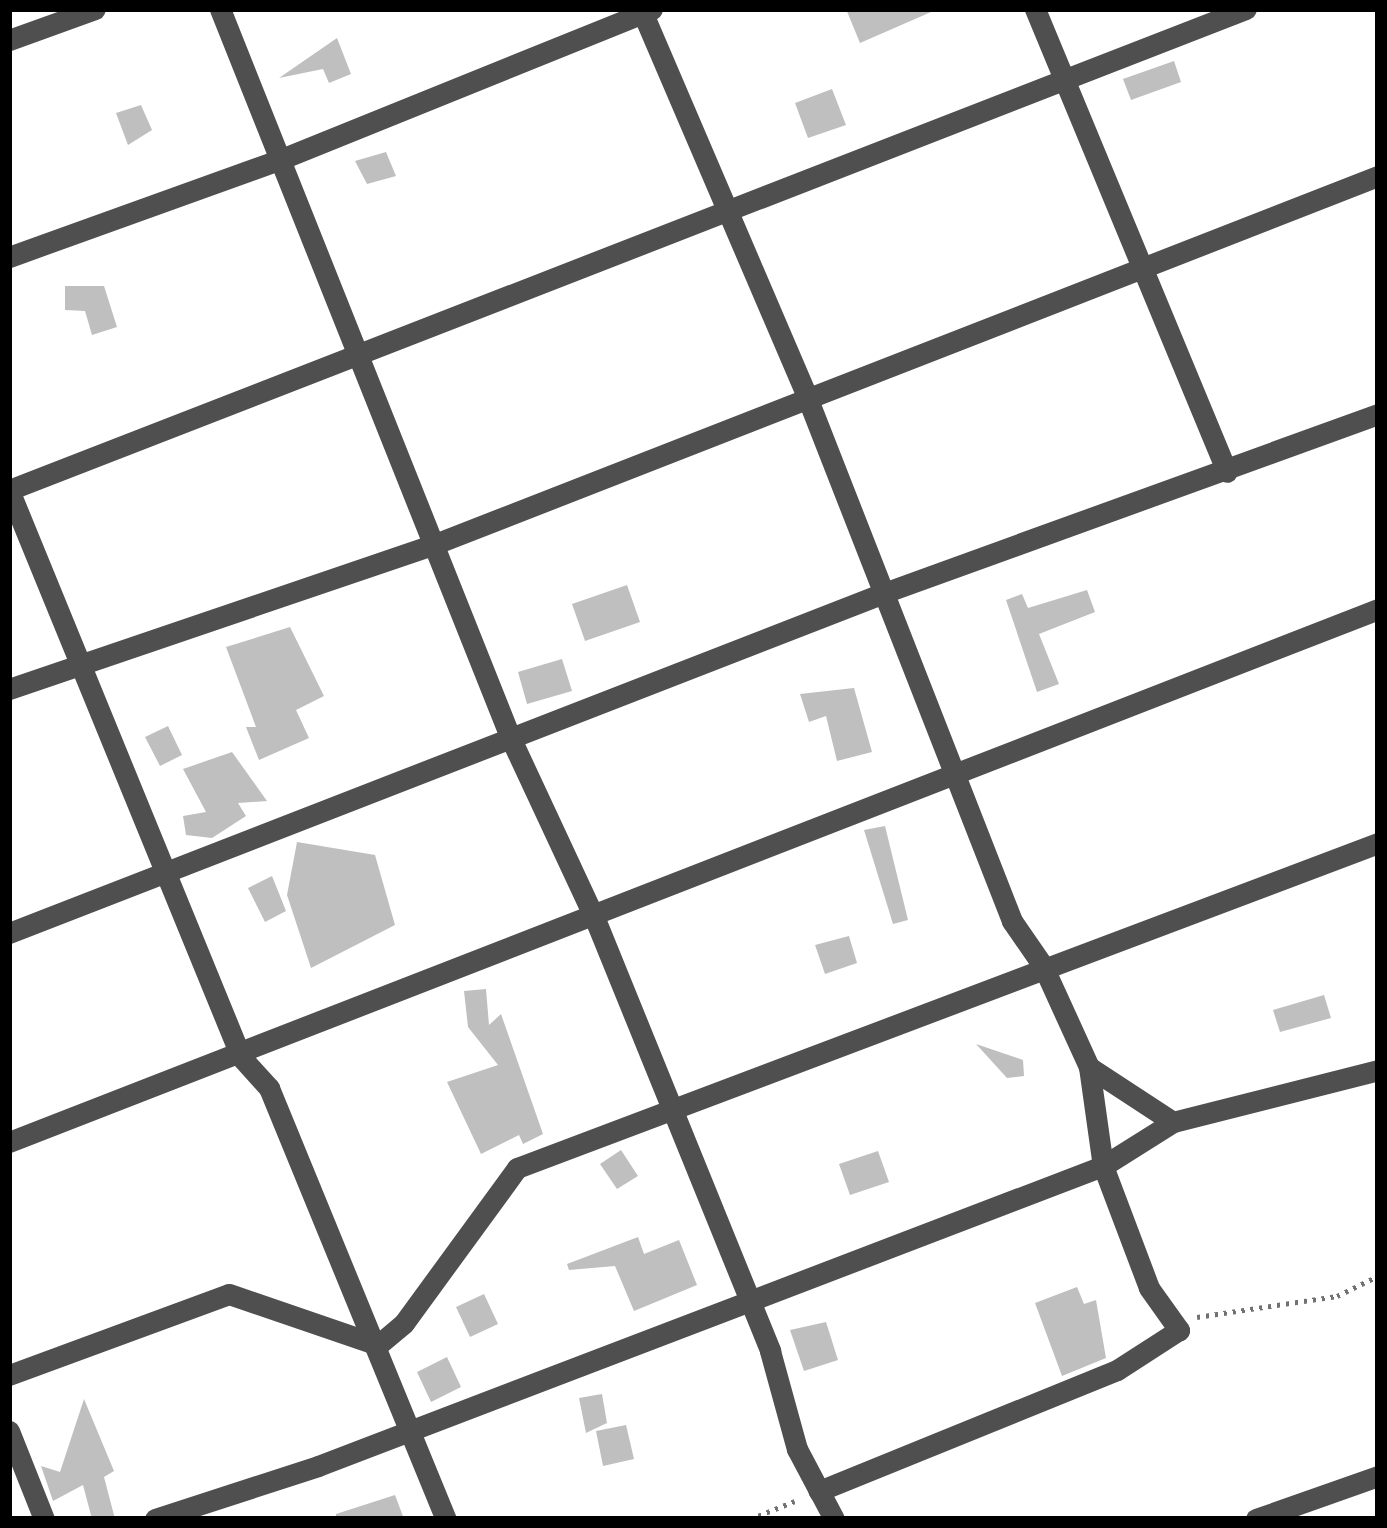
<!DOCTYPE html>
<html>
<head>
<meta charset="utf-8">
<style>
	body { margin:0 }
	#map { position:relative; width:1387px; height:1528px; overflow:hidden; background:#fff; font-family:Raleway,sans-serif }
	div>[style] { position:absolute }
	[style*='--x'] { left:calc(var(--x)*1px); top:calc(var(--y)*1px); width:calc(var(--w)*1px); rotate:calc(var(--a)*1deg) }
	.building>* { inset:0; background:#bfbfbf }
	.path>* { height:4.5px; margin-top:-2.25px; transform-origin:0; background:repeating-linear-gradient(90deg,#717171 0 3px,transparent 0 9px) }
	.street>* { height:21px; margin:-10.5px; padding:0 10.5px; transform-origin:10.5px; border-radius:10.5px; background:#4f4f4f }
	span { translate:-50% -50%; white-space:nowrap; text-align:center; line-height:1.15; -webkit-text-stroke:9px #fff; paint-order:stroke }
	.frame { position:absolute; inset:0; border:12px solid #000; pointer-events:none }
</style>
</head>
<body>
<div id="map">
	<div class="building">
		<div style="clip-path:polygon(846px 9px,938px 9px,860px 43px)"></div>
		<div style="clip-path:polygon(337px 38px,351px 74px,329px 83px,323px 69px,279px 78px)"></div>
		<div style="clip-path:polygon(1174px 61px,1181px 82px,1131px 100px,1123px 79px)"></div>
		<div style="clip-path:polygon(832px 89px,846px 125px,808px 138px,795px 103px)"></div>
		<div style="clip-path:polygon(141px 105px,152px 130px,128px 145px,116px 113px)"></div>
		<div style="clip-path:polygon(386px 152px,396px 176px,367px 184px,355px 161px)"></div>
		<div style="clip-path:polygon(65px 286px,104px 286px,117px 327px,92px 335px,85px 311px,65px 310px)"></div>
		<div style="clip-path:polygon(627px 585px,640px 622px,585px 641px,572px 604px)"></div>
		<div style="clip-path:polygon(1087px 590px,1095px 612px,1039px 634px,1059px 684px,1037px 692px,1006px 600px,1022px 594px,1028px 608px)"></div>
		<div style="clip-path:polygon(290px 627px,324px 696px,296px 710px,309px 738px,259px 760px,246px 727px,256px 727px,226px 647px)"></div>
		<div style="clip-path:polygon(562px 659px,572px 691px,527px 704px,518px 672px)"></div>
		<div style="clip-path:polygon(854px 688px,872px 752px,837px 761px,826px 716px,809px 722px,800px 694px)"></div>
		<div style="clip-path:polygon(168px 726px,182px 755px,160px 766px,145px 737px)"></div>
		<div style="clip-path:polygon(232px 752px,267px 801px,238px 803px,246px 816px,212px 838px,186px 835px,183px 816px,206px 812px,183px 769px)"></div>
		<div style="clip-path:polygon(885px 826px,908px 920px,893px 924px,864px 830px)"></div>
		<div style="clip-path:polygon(297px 842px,375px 855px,395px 925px,311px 968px,287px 895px)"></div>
		<div style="clip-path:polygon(272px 876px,286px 911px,265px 922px,248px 888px)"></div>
		<div style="clip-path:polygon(849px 936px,857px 963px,825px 974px,815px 945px)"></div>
		<div style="clip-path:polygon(486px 989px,489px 1025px,501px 1014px,543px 1134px,523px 1144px,519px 1135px,481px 1154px,447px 1082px,498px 1065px,468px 1027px,464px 991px)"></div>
		<div style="clip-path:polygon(1324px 995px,1331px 1018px,1280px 1032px,1273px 1010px)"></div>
		<div style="clip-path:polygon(976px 1044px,1023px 1060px,1024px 1076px,1007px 1078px)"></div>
		<div style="clip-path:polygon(621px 1150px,638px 1176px,617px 1189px,600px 1164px)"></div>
		<div style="clip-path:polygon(878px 1151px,889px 1182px,850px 1195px,839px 1164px)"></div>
		<div style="clip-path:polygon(638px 1237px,644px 1254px,679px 1240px,697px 1285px,634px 1311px,615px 1266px,569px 1270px,567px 1264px)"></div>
		<div style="clip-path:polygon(1077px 1287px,1084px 1304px,1096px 1300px,1106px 1358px,1062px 1376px,1035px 1303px)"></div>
		<div style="clip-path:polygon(484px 1294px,498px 1324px,470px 1337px,456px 1307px)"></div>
		<div style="clip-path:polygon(826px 1322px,838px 1360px,804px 1371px,790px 1330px)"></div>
		<div style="clip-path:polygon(447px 1357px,461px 1387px,431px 1402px,417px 1372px)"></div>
		<div style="clip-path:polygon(602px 1394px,607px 1423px,586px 1433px,579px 1398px)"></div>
		<div style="clip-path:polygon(84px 1399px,114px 1471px,104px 1477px,115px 1519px,92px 1519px,83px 1485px,53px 1501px,41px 1466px,60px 1472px)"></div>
		<div style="clip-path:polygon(626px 1425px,634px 1459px,603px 1466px,596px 1431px)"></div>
		<div style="clip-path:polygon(395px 1495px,404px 1519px,336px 1519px,336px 1514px)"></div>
	</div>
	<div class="path">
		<div style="--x:1197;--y:1317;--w:142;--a:-8.5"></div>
		<div style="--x:1337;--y:1296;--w:46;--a:-26"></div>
		<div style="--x:750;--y:1519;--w:48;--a:-21.8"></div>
	</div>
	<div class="street">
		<div style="--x:220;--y:9;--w:786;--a:68.27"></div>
		<div style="--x:511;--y:739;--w:199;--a:65"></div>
		<div style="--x:595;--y:919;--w:466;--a:67.9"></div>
		<div style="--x:770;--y:1351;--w:102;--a:74.6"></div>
		<div style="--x:797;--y:1449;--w:79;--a:62.1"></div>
		<div style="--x:641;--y:9;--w:422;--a:66.8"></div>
		<div style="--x:807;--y:397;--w:563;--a:68.63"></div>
		<div style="--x:1012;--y:921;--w:55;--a:55.4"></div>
		<div style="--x:1043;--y:966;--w:111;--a:65.5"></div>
		<div style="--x:1089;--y:1067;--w:100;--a:82"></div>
		<div style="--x:1103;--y:1166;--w:130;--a:69.3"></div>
		<div style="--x:1149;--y:1288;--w:52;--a:54.5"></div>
		<div style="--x:1179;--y:1330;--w:74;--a:147.2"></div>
		<div style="--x:1117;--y:1370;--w:322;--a:157.9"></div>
		<div style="--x:1035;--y:9;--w:501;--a:67.48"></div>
		<div style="--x:9;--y:40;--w:91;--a:-19.8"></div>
		<div style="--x:9;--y:257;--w:287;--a:-19.8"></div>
		<div style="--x:279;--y:160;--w:402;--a:-22"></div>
		<div style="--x:9;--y:490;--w:1327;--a:-21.25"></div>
		<div style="--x:9;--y:490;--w:613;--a:67.75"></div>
		<div style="--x:241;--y:1057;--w:42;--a:47.9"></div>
		<div style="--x:269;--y:1088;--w:466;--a:67.7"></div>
		<div style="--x:9;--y:689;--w:450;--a:-18.8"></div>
		<div style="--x:435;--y:544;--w:1012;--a:-21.32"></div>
		<div style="--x:9;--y:933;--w:936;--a:-21.24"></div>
		<div style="--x:881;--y:594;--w:529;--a:-19.91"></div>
		<div style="--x:1089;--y:1067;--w:100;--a:33.2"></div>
		<div style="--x:9;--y:1142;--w:1469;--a:-21.27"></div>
		<div style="--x:9;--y:1375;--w:234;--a:-20.2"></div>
		<div style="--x:229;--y:1294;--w:157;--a:18.9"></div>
		<div style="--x:378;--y:1345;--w:34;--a:-40"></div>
		<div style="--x:404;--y:1323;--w:192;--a:-53.9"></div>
		<div style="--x:517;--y:1168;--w:920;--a:-20.68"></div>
		<div style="--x:9;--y:1431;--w:95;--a:68.3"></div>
		<div style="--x:155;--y:1519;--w:171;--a:-18"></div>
		<div style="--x:318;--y:1466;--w:840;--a:-20.92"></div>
		<div style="--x:1103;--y:1166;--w:83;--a:-32.2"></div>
		<div style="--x:1173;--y:1122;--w:211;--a:-14.2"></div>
		<div style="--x:1256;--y:1519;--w:129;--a:-19.4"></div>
	</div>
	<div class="frame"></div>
</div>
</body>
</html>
